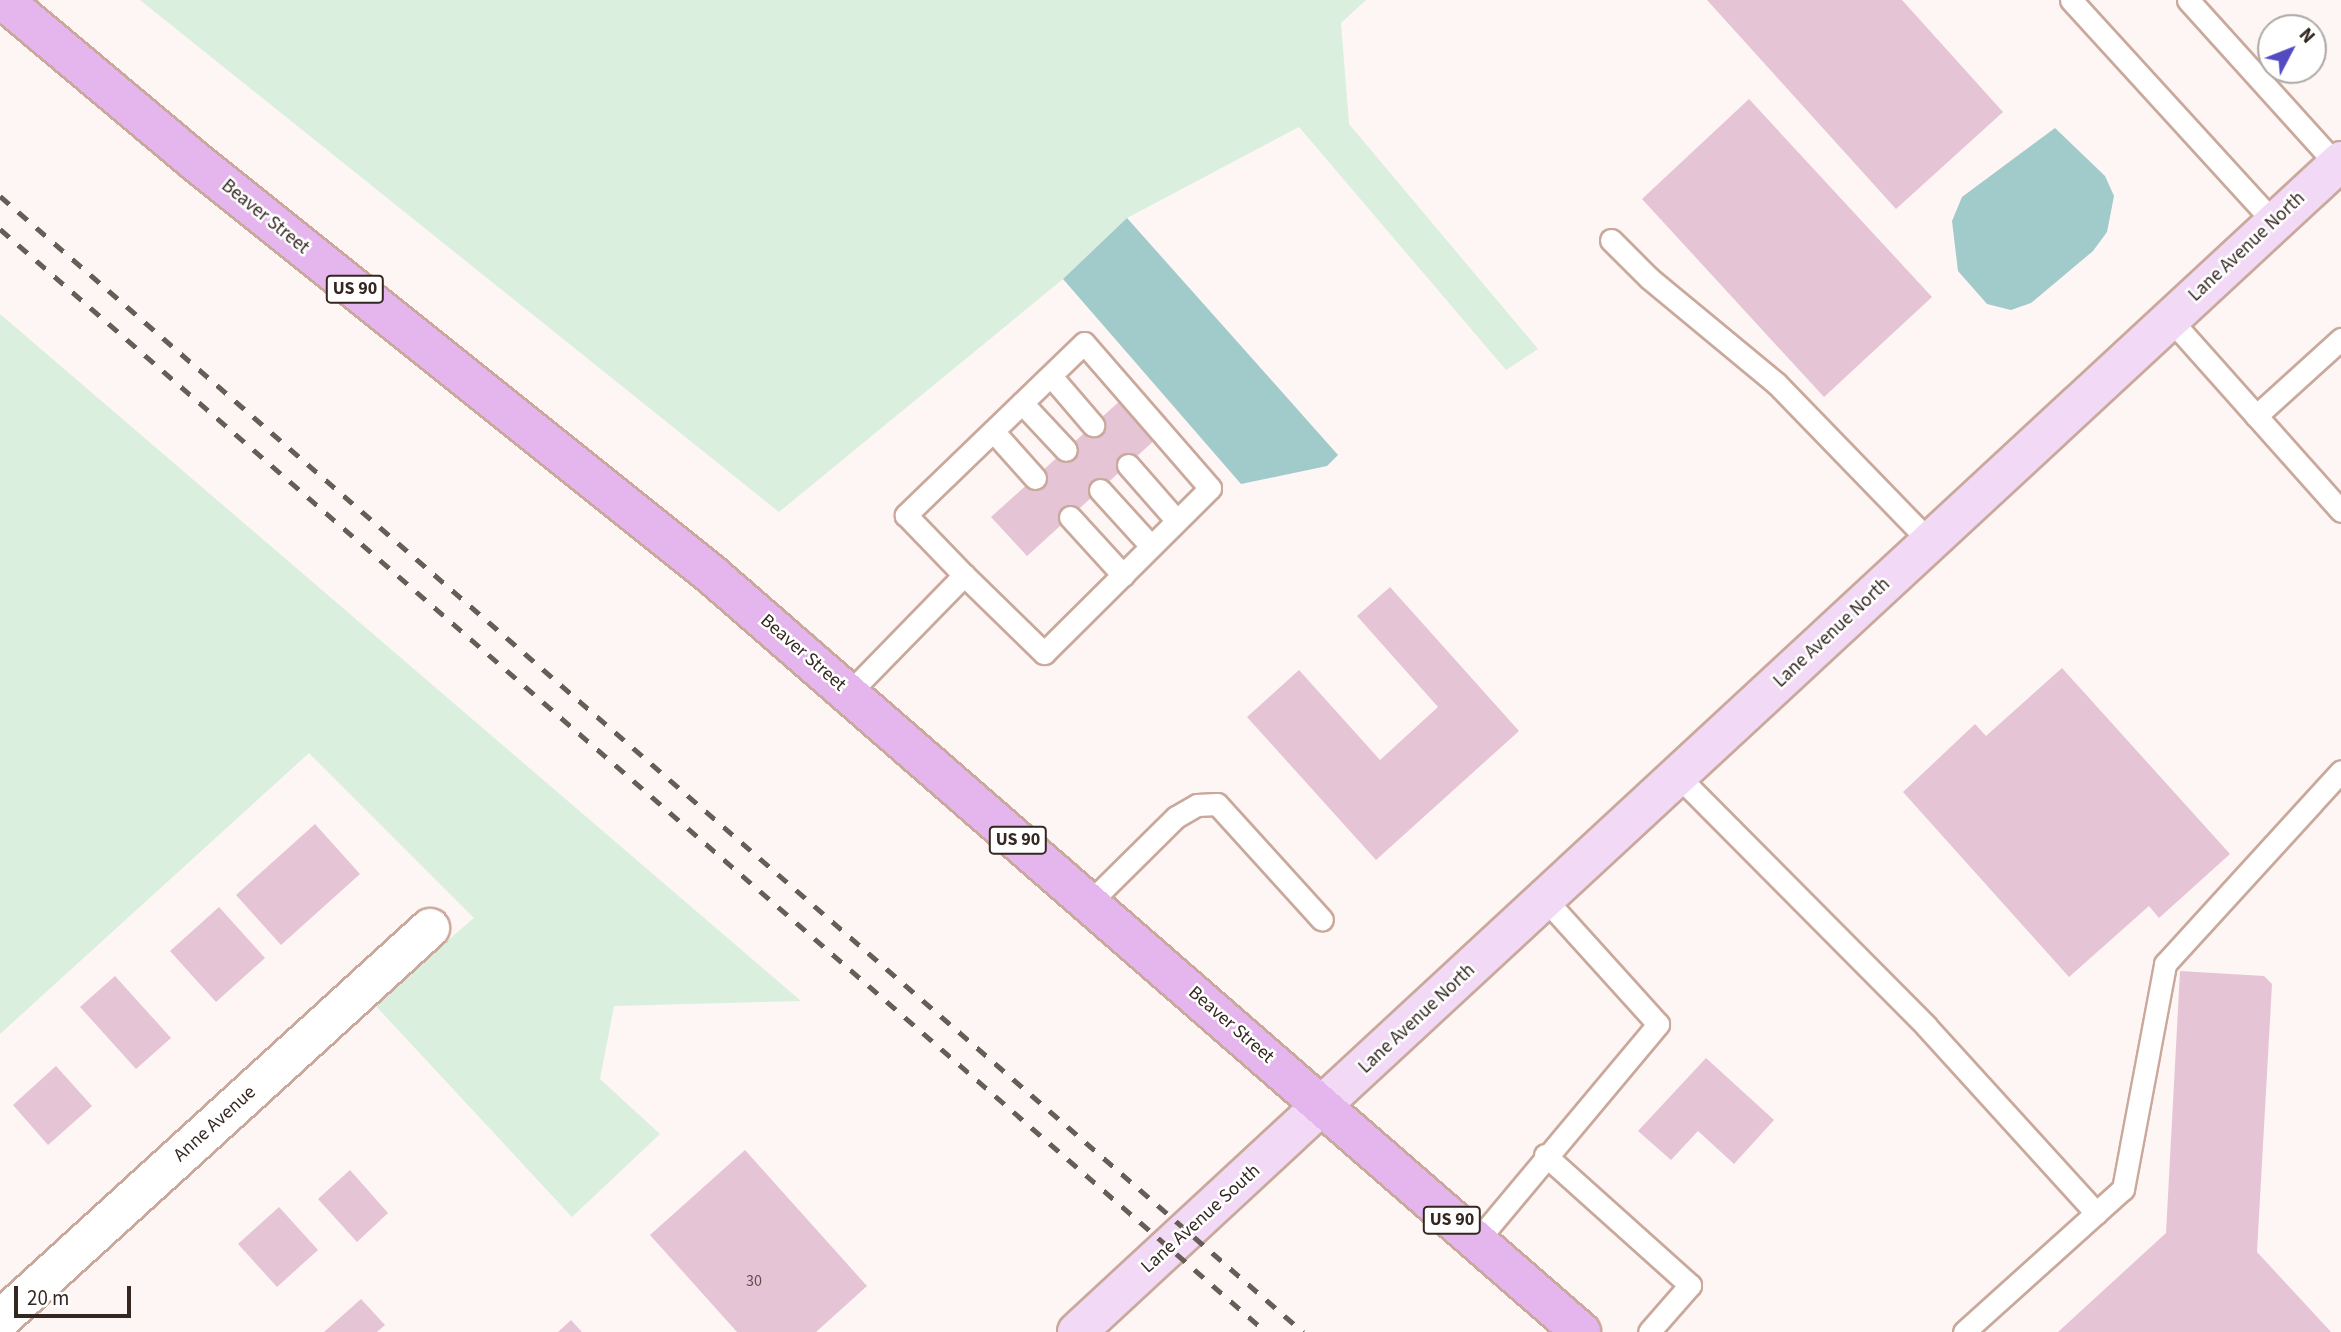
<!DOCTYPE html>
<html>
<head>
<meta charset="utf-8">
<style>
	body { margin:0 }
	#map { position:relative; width:2341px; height:1332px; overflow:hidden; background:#fef6f4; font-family:"Source Sans 3",sans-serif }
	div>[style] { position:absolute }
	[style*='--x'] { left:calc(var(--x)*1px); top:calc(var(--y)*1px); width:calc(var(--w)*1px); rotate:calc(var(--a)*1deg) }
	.green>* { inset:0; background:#daefdd }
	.water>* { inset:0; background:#a1caca }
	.building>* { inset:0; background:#e5c4d5 }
	.roads { filter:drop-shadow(2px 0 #caa99c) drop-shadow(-2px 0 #caa99c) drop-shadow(0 2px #caa99c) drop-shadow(0 -2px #caa99c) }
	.lane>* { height:21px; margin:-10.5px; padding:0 10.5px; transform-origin:10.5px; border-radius:10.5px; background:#fff }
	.street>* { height:38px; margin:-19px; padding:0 19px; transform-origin:19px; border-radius:19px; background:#fff }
	.secondary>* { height:38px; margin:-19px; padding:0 19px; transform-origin:19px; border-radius:19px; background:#f2daf6 }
	.primary>* { height:38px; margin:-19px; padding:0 19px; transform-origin:19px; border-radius:19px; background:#e4b6ed }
	.rail>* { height:5px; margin-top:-2.5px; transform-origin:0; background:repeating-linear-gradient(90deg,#685c57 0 12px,transparent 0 24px) }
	span { translate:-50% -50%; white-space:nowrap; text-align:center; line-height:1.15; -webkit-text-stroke:5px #fff; paint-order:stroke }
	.number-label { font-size:16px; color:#604e4e }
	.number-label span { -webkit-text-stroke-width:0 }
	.shield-label span { padding:2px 5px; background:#fff; border:2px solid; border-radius:5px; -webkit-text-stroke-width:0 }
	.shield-label { font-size:18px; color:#342721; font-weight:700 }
	.street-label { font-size:19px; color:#342721 }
	.north { position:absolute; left:2257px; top:14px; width:70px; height:70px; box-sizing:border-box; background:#fff; border:2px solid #aea9a6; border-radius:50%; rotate:48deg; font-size:19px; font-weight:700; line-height:28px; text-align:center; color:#342721 }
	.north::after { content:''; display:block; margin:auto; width:24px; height:32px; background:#544bc2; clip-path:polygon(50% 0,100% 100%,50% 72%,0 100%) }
	.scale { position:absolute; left:14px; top:1286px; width:117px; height:32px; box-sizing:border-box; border:4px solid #342721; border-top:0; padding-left:9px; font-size:21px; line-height:24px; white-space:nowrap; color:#342721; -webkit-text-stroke:5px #fff; paint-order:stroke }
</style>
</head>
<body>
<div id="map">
	<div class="green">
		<div style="clip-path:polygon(140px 0,1366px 0,1341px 23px,1349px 124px,1538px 349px,1506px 370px,1299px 127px,1127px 218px,1063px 279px,779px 512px)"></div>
		<div style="clip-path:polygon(0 314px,801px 1001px,614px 1006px,600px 1079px,660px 1134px,572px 1217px,374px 1004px,474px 918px,309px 753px,0 1034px)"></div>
	</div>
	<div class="water">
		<div style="clip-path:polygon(2055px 128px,2105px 176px,2114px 196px,2107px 232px,2093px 251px,2031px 303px,2011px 310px,1987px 304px,1958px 271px,1952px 221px,1962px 197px)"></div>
		<div style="clip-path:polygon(1127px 218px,1338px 455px,1327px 466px,1241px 484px,1063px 279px)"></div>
	</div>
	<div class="building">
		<div style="clip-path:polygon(1707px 0,1902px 0,2003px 112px,1896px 209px)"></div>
		<div style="clip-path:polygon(1749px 99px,1932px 297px,1824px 397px,1642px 199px)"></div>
		<div style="clip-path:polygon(1122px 399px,1157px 438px,1027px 556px,991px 517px)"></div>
		<div style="clip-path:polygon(1390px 587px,1519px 731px,1376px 860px,1247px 717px,1299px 670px,1380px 760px,1438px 707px,1357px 616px)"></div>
		<div style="clip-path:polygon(2062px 668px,2230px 854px,2159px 918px,2149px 906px,2069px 977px,1903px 792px,1975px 724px,1986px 736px)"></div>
		<div style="clip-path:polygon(315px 824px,360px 874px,281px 945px,236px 895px)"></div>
		<div style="clip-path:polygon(219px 907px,265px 958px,216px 1002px,170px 951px)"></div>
		<div style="clip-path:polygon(2180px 971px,2264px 976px,2272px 984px,2257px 1252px,2331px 1332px,2058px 1332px,2166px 1233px)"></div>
		<div style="clip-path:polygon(115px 976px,171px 1038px,136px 1069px,80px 1007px)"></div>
		<div style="clip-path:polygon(1706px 1058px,1774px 1120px,1734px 1164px,1698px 1131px,1671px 1160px,1638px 1131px)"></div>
		<div style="clip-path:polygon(56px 1066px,92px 1106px,48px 1145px,13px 1105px)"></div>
		<div style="clip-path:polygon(745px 1150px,867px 1286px,816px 1332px,737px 1332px,650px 1235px)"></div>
		<div style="clip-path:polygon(350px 1170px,388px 1213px,357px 1242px,318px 1199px)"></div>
		<div style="clip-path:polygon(279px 1207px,318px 1250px,277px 1287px,238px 1244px)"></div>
		<div style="clip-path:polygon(361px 1299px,385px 1325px,377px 1332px,324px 1332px)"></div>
		<div style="clip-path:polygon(571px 1320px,582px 1332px,558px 1332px)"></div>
	</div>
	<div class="roads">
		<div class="lane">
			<div style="--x:2071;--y:0;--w:301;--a:47.6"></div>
			<div style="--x:2188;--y:0;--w:222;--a:47.9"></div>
			<div style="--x:1611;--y:240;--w:54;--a:45"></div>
			<div style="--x:1649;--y:278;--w:166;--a:39.6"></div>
			<div style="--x:1777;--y:384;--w:220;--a:45.9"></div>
			<div style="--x:2170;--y:319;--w:257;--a:48.3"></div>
			<div style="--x:1051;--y:376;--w:65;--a:49.4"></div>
			<div style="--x:1022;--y:403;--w:64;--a:46.9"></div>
			<div style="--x:2256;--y:416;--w:115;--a:-42.2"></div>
			<div style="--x:993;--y:431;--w:63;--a:48.2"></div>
			<div style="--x:1128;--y:465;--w:74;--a:48.8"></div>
			<div style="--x:1100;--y:490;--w:76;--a:47.7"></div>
			<div style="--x:1070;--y:517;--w:79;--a:47.6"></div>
			<div style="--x:849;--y:693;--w:165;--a:-45.7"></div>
			<div style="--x:964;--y:575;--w:112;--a:44.3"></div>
			<div style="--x:1044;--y:653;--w:234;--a:-44.8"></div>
			<div style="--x:1210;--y:488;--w:192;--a:-131"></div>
			<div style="--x:1084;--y:343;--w:248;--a:136"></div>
			<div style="--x:906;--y:515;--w:83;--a:46"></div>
			<div style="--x:1678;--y:776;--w:352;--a:45.2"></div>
			<div style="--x:1926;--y:1026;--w:253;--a:47.7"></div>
			<div style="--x:1090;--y:902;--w:121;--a:-44.7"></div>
			<div style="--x:1176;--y:817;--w:24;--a:-30"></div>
			<div style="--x:1197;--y:805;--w:20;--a:-3"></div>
			<div style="--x:1217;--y:804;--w:156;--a:47.8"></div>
			<div style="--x:1545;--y:1155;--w:195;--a:41.9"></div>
			<div style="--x:1690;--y:1285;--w:62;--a:131.1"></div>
			<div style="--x:1476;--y:1242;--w:284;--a:-50.1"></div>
			<div style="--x:1658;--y:1024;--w:169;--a:-132.1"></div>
			<div style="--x:1964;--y:1332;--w:214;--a:-42"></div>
			<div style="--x:2123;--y:1189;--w:229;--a:-79.4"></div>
			<div style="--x:2165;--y:964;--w:261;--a:-47.6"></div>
		</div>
		<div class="street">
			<div style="--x:0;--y:1320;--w:582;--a:-42.35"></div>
		</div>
		<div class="secondary">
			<div style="--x:1077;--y:1332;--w:1723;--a:-42.81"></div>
		</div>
		<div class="primary">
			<div style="--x:3;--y:0;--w:252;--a:40"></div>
			<div style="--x:196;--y:162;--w:660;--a:38.66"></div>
			<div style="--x:711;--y:574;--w:1154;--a:41.06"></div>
		</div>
	</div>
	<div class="rail">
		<div style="--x:0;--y:196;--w:1729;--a:41.08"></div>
		<div style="--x:0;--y:229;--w:1679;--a:41.06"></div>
	</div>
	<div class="number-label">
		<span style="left:754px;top:1281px">30</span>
	</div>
	<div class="shield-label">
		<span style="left:355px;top:289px">US 90</span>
		<span style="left:1018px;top:840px">US 90</span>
		<span style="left:1452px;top:1220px">US 90</span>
	</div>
	<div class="street-label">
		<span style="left:265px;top:217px;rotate:39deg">Beaver Street</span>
		<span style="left:2247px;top:247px;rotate:-43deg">Lane Avenue North</span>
		<span style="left:1832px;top:633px;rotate:-43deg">Lane Avenue North</span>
		<span style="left:803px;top:653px;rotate:41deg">Beaver Street</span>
		<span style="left:1417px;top:1019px;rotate:-43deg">Lane Avenue North</span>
		<span style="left:1231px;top:1025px;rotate:41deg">Beaver Street</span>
		<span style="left:215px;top:1124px;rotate:-42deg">Anne Avenue</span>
		<span style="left:1201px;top:1219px;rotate:-42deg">Lane Avenue South</span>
	</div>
	<div class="north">N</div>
	<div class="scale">20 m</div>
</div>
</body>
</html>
